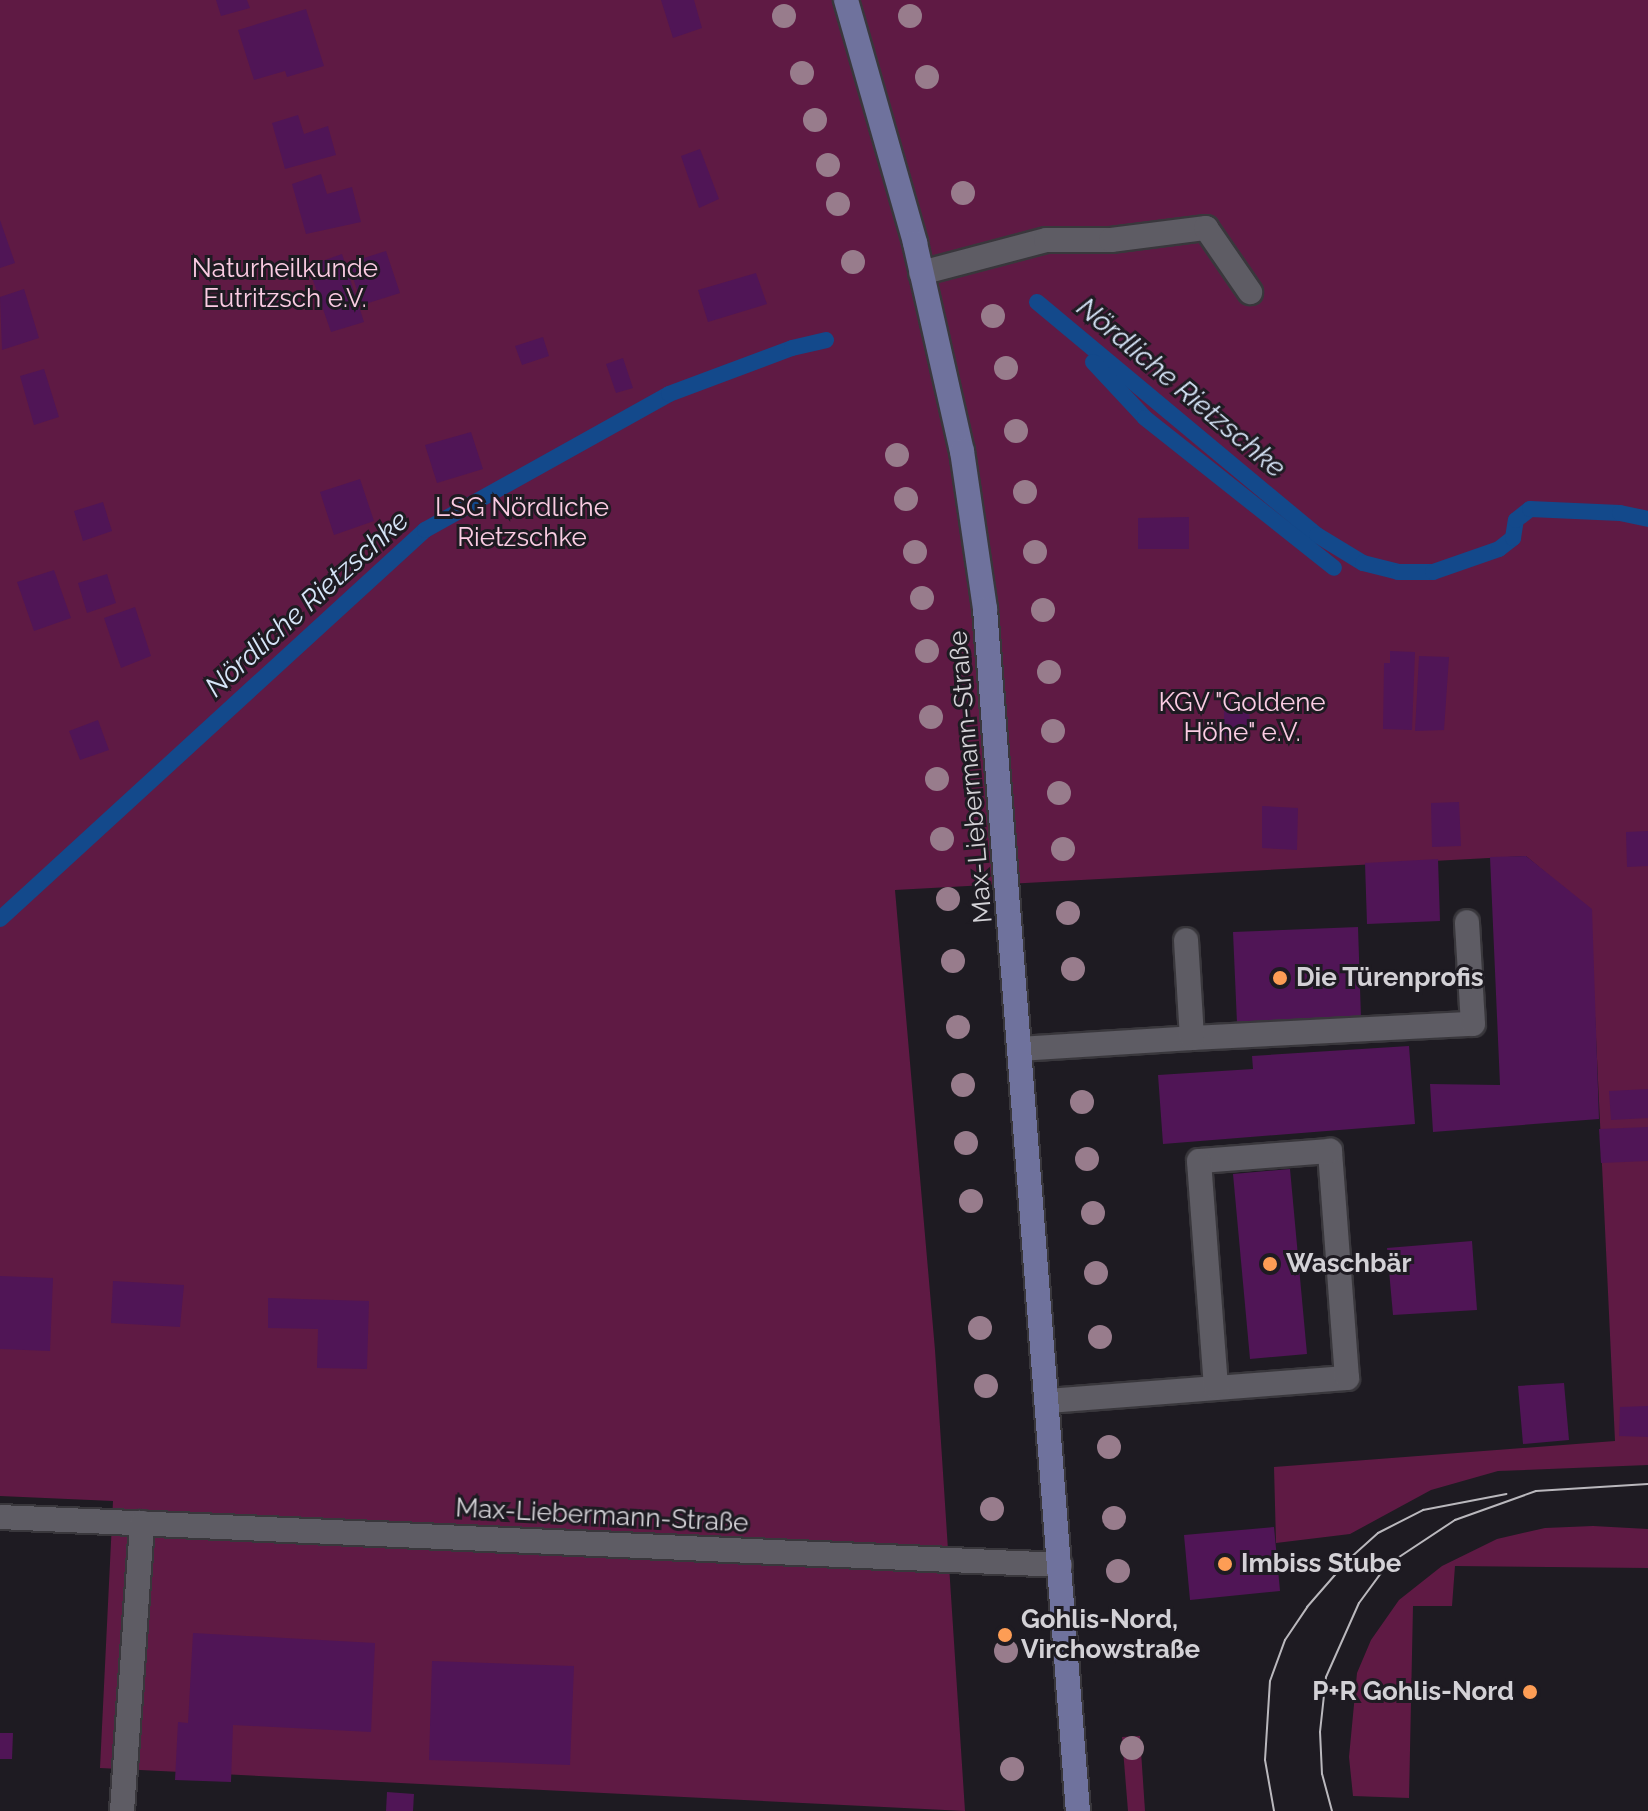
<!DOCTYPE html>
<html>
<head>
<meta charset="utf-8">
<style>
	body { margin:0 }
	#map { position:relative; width:1648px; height:1811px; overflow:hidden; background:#1e1b22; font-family:Raleway,sans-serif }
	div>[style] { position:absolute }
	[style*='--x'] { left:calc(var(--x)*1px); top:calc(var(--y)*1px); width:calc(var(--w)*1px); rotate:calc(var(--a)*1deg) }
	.green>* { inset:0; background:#5f1a44 }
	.stream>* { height:16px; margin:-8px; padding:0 8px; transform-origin:8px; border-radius:8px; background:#13498b }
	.building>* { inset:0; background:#501556 }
	.roads { filter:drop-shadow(2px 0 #39373c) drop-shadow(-2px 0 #39373c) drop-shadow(0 2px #39373c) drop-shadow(0 -2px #39373c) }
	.minor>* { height:24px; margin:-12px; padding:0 12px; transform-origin:12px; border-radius:12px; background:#5e5c64 }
	.major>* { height:24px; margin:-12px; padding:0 12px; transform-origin:12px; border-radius:12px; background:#6f729d }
	.tram>* { height:2px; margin:-1px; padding:0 1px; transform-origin:1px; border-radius:1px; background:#bab8bd }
	.trees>* { width:24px; height:24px; margin:-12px; border-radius:50%; background:#987c8c }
	.dots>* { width:22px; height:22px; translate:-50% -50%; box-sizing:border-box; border:4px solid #1e1b22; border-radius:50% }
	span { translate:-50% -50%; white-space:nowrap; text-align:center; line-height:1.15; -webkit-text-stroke:6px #1e1b22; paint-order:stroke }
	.park-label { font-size:26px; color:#fbcce3 }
	.street-label { font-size:26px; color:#d3d1d6 }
	.poi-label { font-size:26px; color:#d3d1d6; font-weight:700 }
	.left { translate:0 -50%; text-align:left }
	.right { translate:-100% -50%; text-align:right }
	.water-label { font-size:28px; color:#d6e5f8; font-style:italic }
</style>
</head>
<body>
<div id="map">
	<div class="green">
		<div style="clip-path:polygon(0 0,1648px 0,1648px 1465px,1498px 1471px,1431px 1490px,1350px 1534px,1276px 1543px,1274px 1467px,1615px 1441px,1590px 910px,1526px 856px,895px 890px,935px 1350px,965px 1811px,100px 1768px,113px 1501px,0 1496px)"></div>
		<div style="clip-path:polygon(1593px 1526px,1648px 1529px,1648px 1568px,1455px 1566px,1452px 1606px,1413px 1606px,1409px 1798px,1353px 1796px,1349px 1757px,1357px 1673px,1371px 1640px,1399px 1600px,1442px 1566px,1497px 1539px,1545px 1528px)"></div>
		<div style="clip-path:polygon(1140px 1736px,1145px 1811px,1128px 1811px,1122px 1737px)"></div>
	</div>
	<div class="stream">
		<div style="--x:1037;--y:302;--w:364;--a:39.8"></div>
		<div style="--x:1317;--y:535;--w:54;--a:31.3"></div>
		<div style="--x:1363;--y:563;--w:36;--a:14"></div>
		<div style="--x:1398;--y:572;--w:35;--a:0"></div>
		<div style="--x:1433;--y:572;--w:70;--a:-19.2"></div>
		<div style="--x:1499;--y:549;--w:18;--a:-38"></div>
		<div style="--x:1513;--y:538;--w:18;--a:-81"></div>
		<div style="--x:1516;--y:520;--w:18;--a:-38"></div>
		<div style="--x:1530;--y:509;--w:90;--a:2.5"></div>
		<div style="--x:1620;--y:513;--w:29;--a:12"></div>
		<div style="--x:1093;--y:362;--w:76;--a:47.1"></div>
		<div style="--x:1145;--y:418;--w:241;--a:38.4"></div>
		<div style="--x:0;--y:919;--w:576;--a:-42.47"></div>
		<div style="--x:425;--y:530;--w:279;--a:-29.1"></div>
		<div style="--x:669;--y:394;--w:131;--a:-20.5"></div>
		<div style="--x:792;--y:348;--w:35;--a:-13"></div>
	</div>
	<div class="building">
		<div style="clip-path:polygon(216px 0,247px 0,250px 8px,221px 16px)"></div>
		<div style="clip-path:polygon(661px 0,694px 0,702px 28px,673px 38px)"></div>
		<div style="clip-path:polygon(306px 9px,324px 66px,287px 77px,285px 71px,254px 80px,238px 30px)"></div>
		<div style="clip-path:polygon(298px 115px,304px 134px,328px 126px,336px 155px,285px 169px,272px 123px)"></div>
		<div style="clip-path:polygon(700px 149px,719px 199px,699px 208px,681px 156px)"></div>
		<div style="clip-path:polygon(321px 174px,327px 194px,352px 187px,361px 222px,306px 234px,292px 184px)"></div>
		<div style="clip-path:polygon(0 220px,15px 263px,0 268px)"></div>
		<div style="clip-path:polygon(386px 251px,400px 293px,362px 305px,348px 263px)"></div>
		<div style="clip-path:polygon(342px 254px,364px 322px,331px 332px,308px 266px)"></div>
		<div style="clip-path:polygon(756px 273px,767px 304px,708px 322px,698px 290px)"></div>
		<div style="clip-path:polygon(24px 289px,39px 338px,2px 350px,0 297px)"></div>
		<div style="clip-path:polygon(543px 337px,549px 356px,522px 365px,515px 346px)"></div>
		<div style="clip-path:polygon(623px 358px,633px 388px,616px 393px,606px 364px)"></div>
		<div style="clip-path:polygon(44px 369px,59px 417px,34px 425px,20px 376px)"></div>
		<div style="clip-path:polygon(471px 432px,483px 469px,437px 483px,425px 445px)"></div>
		<div style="clip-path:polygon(360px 479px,374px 521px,334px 535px,320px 492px)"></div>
		<div style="clip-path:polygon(103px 502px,112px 531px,83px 541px,74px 511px)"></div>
		<div style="clip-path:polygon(1189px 517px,1189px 549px,1138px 549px,1138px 518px)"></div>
		<div style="clip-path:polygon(54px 570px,71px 618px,34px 631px,17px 582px)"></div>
		<div style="clip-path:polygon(107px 574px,116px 603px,87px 613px,78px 583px)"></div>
		<div style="clip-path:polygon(135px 607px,151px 656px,121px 668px,104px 618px)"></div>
		<div style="clip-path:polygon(1390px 651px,1415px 652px,1412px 730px,1383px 729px,1384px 663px,1390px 663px)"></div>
		<div style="clip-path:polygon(1419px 656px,1449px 657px,1444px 730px,1415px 731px)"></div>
		<div style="clip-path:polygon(1224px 703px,1249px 703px,1250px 736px,1224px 736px)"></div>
		<div style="clip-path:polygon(98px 720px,109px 750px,80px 760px,69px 731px)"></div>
		<div style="clip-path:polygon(1459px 802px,1461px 846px,1432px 847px,1431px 803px)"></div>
		<div style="clip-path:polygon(1262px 806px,1298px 808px,1297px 850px,1262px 848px)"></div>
		<div style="clip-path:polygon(1648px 831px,1648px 866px,1627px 867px,1626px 832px)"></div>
		<div style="clip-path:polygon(1526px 856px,1592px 909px,1599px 1119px,1433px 1132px,1430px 1084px,1500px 1085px,1490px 857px)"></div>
		<div style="clip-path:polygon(1438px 859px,1440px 921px,1367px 924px,1365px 863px)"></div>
		<div style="clip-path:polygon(1358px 927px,1361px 1018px,1237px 1023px,1233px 932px)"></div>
		<div style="clip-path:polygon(1409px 1046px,1415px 1124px,1163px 1144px,1158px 1075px,1253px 1069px,1252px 1056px)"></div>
		<div style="clip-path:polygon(1648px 1089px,1648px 1118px,1611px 1120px,1609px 1091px)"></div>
		<div style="clip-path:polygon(1648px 1127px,1648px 1161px,1601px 1163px,1599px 1129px)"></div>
		<div style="clip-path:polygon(1290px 1169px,1307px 1354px,1250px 1359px,1233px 1174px)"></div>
		<div style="clip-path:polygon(1472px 1241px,1477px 1310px,1393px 1315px,1387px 1248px)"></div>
		<div style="clip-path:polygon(0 1276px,53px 1278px,50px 1351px,0 1349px)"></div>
		<div style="clip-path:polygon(113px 1281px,184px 1285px,180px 1327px,111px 1323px)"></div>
		<div style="clip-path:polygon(268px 1298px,369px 1301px,367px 1369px,317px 1368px,318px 1329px,268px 1328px)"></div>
		<div style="clip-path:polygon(1564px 1383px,1569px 1440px,1523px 1444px,1518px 1386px)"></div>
		<div style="clip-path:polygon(1648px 1406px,1648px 1437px,1619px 1436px,1620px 1407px)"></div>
		<div style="clip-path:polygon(1274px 1527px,1280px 1591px,1190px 1600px,1184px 1535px)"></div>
		<div style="clip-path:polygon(193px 1633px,375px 1643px,371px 1732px,233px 1725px,231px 1782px,175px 1780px,178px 1722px,188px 1723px)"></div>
		<div style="clip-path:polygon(432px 1661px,574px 1666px,570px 1765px,429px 1760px)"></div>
		<div style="clip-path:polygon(0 1733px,13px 1733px,12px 1759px,0 1759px)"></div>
		<div style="clip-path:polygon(387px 1792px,414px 1794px,413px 1811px,386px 1811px)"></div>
	</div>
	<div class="roads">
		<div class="minor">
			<div style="--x:921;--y:273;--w:129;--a:-14.8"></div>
			<div style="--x:1046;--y:240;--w:65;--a:0"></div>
			<div style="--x:1111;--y:240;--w:96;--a:-7.2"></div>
			<div style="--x:1206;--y:228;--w:78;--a:55.5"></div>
			<div style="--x:1192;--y:1038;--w:281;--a:-2.9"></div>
			<div style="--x:1473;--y:1024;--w:102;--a:-93.4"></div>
			<div style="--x:1019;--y:1049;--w:173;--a:-3.6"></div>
			<div style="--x:1192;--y:1038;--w:98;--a:-93.5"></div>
			<div style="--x:1047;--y:1401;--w:301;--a:-4.4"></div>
			<div style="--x:1347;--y:1378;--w:228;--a:-94.3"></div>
			<div style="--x:1330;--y:1151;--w:131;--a:175.6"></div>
			<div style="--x:1199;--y:1161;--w:227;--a:85.7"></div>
			<div style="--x:0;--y:1517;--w:1061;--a:2.59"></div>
			<div style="--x:122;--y:1811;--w:289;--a:-86"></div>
		</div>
		<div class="major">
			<div style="--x:846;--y:0;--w:253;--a:74.1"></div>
			<div style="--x:915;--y:243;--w:213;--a:77.3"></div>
			<div style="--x:962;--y:451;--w:160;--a:81.7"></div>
			<div style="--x:985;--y:609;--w:1206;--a:85.58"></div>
		</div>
	</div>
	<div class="tram">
		<div style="--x:1274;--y:1811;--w:52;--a:-100"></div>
		<div style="--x:1265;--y:1760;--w:79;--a:-86.4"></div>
		<div style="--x:1270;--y:1681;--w:44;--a:-69.9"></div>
		<div style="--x:1285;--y:1640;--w:40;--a:-56"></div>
		<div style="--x:1307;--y:1607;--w:62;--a:-48.9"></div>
		<div style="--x:1348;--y:1560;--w:40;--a:-42"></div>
		<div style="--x:1378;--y:1533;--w:51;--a:-27.1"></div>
		<div style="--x:1423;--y:1510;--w:85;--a:-10.9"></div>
		<div style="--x:1332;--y:1811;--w:38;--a:-105"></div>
		<div style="--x:1322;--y:1774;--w:42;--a:-92.7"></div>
		<div style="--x:1320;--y:1732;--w:55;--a:-83.8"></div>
		<div style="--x:1326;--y:1677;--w:81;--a:-66"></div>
		<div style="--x:1359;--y:1603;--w:47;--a:-53.6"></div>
		<div style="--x:1387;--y:1565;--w:82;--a:-33.5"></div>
		<div style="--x:1455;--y:1520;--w:86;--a:-19.7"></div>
		<div style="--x:1536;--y:1491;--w:112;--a:-3.6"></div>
	</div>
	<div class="trees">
		<div style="left:784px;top:16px"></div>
		<div style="left:910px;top:16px"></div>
		<div style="left:802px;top:73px"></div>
		<div style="left:927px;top:77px"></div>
		<div style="left:815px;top:120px"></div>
		<div style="left:828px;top:165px"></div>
		<div style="left:963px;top:193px"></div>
		<div style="left:838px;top:204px"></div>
		<div style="left:853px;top:262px"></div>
		<div style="left:993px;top:316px"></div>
		<div style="left:1006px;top:368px"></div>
		<div style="left:1016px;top:431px"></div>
		<div style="left:897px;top:455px"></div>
		<div style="left:1025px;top:492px"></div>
		<div style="left:906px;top:499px"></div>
		<div style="left:915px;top:552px"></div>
		<div style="left:1035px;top:552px"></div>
		<div style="left:922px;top:598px"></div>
		<div style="left:1043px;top:610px"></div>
		<div style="left:927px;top:651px"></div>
		<div style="left:1049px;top:672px"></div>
		<div style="left:931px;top:717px"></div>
		<div style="left:1053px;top:731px"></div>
		<div style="left:937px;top:779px"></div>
		<div style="left:1059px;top:793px"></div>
		<div style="left:942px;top:839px"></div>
		<div style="left:1063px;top:849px"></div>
		<div style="left:948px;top:899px"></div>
		<div style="left:1068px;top:913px"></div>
		<div style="left:953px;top:961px"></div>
		<div style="left:1073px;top:969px"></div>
		<div style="left:958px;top:1027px"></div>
		<div style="left:963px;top:1085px"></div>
		<div style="left:1082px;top:1102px"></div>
		<div style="left:966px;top:1143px"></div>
		<div style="left:1087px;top:1159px"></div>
		<div style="left:971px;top:1201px"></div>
		<div style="left:1093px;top:1213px"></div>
		<div style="left:1096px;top:1273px"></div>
		<div style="left:980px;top:1328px"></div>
		<div style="left:1100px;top:1337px"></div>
		<div style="left:986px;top:1386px"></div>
		<div style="left:1109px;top:1447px"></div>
		<div style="left:992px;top:1509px"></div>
		<div style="left:1114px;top:1518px"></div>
		<div style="left:1118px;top:1571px"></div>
		<div style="left:1006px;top:1651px"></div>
		<div style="left:1132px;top:1748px"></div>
		<div style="left:1012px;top:1769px"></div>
	</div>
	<div class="dots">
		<div style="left:1280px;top:978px;background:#fd9d55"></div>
		<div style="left:1270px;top:1264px;background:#fd9d55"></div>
		<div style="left:1225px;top:1564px;background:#fd9d55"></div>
		<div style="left:1005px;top:1635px;background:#fd9d55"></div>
		<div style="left:1530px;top:1692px;background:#fd9d55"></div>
	</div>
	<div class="park-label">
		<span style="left:285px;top:284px">Naturheilkunde<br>Eutritzsch e.V.</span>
		<span style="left:522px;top:523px">LSG Nördliche<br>Rietzschke</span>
		<span style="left:1242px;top:718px">KGV "Goldene<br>Höhe" e.V.</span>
	</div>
	<div class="street-label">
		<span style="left:971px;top:777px;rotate:-95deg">Max-Liebermann-Straße</span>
		<span style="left:602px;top:1516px;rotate:3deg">Max-Liebermann-Straße</span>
	</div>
	<div class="poi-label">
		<span class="left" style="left:1296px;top:978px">Die Türenprofis</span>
		<span class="left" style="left:1286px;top:1264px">Waschbär</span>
		<span class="left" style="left:1241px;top:1564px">Imbiss Stube</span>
		<span class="left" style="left:1021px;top:1635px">Gohlis-Nord,<br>Virchowstraße</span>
		<span class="right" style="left:1514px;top:1692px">P+R Gohlis-Nord</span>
	</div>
	<div class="water-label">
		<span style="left:1181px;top:388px;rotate:40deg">Nördliche Rietzschke</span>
		<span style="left:307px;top:604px;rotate:-42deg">Nördliche Rietzschke</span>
	</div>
</div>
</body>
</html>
